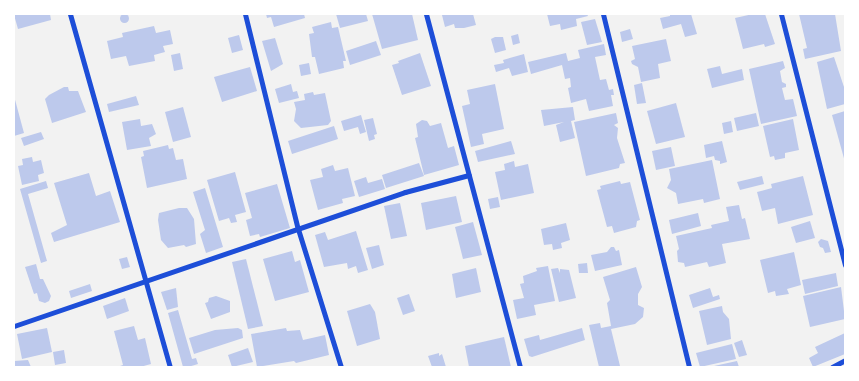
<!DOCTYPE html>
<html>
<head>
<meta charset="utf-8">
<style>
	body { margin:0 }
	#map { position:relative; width:859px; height:381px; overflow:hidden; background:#f2f2f2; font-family:"Roboto Serif",serif }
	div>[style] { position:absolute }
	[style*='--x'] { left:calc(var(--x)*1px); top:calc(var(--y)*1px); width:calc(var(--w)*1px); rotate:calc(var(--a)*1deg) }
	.building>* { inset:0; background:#bdc9ec }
	.round { border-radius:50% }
	.minor>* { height:5px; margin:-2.5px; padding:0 2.5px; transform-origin:2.5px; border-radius:2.5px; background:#1d4ed8 }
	span { translate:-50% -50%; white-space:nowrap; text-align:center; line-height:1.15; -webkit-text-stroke:4px #fff; paint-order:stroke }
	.frame { position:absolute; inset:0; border:15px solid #fff; pointer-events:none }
</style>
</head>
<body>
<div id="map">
	<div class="building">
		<div class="round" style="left:119.5px;top:13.5px;width:9px;height:9px"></div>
		<div style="clip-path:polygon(17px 14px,50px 14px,51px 20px,18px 29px,14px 15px)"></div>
		<div style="clip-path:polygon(266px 14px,304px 14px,305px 18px,274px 27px,271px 17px,267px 18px)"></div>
		<div style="clip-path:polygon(336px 14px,366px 14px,368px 21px,340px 28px)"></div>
		<div style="clip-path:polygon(372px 14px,412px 14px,418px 40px,382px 49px)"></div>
		<div style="clip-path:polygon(450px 14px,473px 14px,476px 25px,464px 28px,455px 28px,454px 24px,445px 27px,442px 15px)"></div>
		<div style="clip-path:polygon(547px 14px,587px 14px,588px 16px,576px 19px,577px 26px,561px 30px,560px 24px,550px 26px)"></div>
		<div style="clip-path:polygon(670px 14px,691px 14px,697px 34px,685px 37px,681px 24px,663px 29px,660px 18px,670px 16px)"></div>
		<div style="clip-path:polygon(753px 14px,765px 14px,775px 44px,765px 47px,764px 44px,743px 49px,735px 18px)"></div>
		<div style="clip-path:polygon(799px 14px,835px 14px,841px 51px,805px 59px,803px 49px,807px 48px)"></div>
		<div style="clip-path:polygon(595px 19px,602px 42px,587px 45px,581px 22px)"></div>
		<div style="clip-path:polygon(331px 22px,332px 28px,338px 27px,346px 61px,343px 61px,344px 68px,319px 74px,315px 57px,312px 57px,309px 34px,314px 33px,312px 27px)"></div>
		<div style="clip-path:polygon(154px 26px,156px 33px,170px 30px,173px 44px,163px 46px,165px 52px,154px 55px,155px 61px,129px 66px,126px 56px,111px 59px,107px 41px,123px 37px,122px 33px)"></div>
		<div style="clip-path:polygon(630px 29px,633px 39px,622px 42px,620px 32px)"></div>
		<div style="clip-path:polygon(518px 34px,520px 43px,513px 45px,511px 36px)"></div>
		<div style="clip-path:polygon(239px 35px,243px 50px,232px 53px,228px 38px)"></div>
		<div style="clip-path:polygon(495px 37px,503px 37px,506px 50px,495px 53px,491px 39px)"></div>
		<div style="clip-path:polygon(275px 38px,283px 64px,271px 71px,262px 41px)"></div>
		<div style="clip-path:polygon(666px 39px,671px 61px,658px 64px,660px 78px,641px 82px,638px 67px,632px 64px,631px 61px,635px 59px,632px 46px)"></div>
		<div style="clip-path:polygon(376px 41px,381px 55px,350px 65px,346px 51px)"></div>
		<div style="clip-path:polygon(604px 44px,606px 55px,595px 57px,600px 80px,606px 79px,609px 90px,613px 89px,614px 95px,611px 95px,613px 106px,589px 111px,586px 99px,571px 103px,568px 88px,571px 87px,570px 78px,565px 79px,562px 65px,531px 74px,528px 62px,566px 53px,568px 61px,580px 58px,578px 50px)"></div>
		<div style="clip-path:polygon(180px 53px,183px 69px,174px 71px,171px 55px)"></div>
		<div style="clip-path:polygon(420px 53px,431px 86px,402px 95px,392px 65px,399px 63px,398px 61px)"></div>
		<div style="clip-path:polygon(524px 54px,528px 72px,512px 76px,509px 68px,496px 72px,494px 65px,504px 63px,503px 60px)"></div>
		<div style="clip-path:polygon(834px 57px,845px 90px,845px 104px,827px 109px,817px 62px)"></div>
		<div style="clip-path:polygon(783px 61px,785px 68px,780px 71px,782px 82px,786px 84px,786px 87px,782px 88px,785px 100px,793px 99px,797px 116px,761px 124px,749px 69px)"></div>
		<div style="clip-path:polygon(309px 63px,311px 74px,301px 76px,299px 65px)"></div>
		<div style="clip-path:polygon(720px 66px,722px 74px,742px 69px,744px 80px,712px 88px,707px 69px)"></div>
		<div style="clip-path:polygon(250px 67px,257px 91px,222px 102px,214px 77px)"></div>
		<div style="clip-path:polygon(642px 83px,646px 103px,637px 104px,634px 85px)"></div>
		<div style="clip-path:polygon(291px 84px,293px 92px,297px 91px,299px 98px,279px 103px,275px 89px)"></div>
		<div style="clip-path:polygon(495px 84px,504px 129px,482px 134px,484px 144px,471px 147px,462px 106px,470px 104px,467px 90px)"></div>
		<div style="clip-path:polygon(64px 87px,68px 87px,69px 91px,78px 91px,86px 112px,52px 123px,45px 99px,49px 95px)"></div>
		<div style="clip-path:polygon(313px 92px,314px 95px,325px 93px,331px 121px,328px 125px,301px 128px,294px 121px,296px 109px,294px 102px,305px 100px,304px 94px)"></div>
		<div style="clip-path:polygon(14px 96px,24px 133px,14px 136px)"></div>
		<div style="clip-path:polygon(136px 96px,139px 105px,109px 112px,107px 104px)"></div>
		<div style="clip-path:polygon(676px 103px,685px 137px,656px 144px,647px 111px)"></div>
		<div style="clip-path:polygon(183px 107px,191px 137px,173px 142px,165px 112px)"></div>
		<div style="clip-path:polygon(573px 107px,575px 120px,571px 121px,575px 138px,560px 142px,556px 125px,564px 122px,544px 126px,541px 110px)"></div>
		<div style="clip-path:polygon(845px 111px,845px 162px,832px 115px)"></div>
		<div style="clip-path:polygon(616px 113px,618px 123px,614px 125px,618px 128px,617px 138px,625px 163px,620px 164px,619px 168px,586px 176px,574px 122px)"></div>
		<div style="clip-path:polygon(756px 113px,759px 126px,737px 131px,734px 118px)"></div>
		<div style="clip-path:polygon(361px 115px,366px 132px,360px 134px,358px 127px,344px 131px,341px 121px)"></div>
		<div style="clip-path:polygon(373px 118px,377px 134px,374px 135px,375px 139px,369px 141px,364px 120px)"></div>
		<div style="clip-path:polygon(140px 119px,141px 126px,152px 124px,156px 134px,149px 138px,151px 146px,127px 150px,122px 122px)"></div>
		<div style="clip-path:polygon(793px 119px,799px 150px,785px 153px,785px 158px,775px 160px,774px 156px,770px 157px,763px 126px)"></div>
		<div style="clip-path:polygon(422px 120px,427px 121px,430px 126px,441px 123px,448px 148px,454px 146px,459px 165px,424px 175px,415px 138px,418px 137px,416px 124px)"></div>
		<div style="clip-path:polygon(731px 121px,733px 132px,724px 134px,722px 123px)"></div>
		<div style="clip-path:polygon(334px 126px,338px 139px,292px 154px,288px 141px)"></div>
		<div style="clip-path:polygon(41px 132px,44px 139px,24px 146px,21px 138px)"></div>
		<div style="clip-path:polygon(511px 141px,515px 154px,478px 162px,475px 151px)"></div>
		<div style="clip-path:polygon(722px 141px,727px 162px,720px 164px,720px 161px,715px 160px,714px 156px,706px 158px,704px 145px)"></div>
		<div style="clip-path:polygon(168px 145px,169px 149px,173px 148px,176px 160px,183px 159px,187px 179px,147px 188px,141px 157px,144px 156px,143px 151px)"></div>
		<div style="clip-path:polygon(671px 147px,675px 166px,656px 170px,652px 151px)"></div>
		<div style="clip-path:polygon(32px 157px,33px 162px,41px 160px,44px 173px,38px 175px,39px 181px,22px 185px,18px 166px,23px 165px,22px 159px)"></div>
		<div style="clip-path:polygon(712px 160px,720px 199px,704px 203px,703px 199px,678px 204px,676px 193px,667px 188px,671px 180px,669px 169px)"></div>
		<div style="clip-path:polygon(514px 161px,515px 167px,528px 164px,534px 193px,501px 200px,495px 172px,505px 170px,504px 164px)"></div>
		<div style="clip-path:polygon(419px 163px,424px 176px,386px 188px,382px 175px)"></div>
		<div style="clip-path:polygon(333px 165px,335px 171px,348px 168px,355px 196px,342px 199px,343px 203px,318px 210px,310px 180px,323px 177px,321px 169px)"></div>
		<div style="clip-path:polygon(235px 172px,246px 212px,235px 215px,237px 222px,231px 223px,229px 218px,219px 221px,207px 180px)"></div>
		<div style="clip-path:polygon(89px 173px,96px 196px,110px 191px,120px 222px,54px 242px,51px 233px,67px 225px,54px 183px)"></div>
		<div style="clip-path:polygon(762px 176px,764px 184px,740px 190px,737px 182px)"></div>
		<div style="clip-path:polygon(803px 176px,813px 215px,778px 224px,775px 208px,762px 211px,757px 192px,772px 188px,771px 184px)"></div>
		<div style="clip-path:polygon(366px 177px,368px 183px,382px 179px,385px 189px,359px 197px,354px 181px)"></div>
		<div style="clip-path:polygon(46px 181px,48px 188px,28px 194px,47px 261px,41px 263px,20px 189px)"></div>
		<div style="clip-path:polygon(620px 181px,621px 184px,630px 182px,640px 220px,637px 221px,636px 227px,614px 233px,612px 226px,607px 227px,597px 190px,601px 189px,600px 186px)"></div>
		<div style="clip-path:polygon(277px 184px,290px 228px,260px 237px,259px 234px,250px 236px,246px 220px,252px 218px,245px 193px)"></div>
		<div style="clip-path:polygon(205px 188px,223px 247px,206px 253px,200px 234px,205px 230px,193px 192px)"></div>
		<div style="clip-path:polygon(456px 196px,462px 222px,426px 230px,421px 203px)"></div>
		<div style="clip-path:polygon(498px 197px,500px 207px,490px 209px,488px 199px)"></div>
		<div style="clip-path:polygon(400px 203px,407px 236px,391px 239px,384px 206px)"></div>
		<div style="clip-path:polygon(739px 205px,742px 219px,745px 218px,750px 239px,722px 244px,726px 263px,709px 267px,707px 262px,685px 267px,684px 263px,678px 262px,677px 251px,679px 249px,676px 236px,712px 228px,711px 225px,729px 221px,726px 207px)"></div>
		<div style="clip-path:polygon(179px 208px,187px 208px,194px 219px,196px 244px,186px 247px,184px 245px,168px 248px,161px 240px,158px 220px,159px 213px)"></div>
		<div style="clip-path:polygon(698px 213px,701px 226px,672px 234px,669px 220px)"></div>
		<div style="clip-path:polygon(810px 221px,815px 238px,796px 243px,791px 227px)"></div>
		<div style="clip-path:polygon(473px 222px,482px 255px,463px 259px,455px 227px)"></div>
		<div style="clip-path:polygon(566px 223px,570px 240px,561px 243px,562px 248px,553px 250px,552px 244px,544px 245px,541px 229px)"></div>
		<div style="clip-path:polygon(356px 231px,368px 270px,358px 273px,356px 266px,348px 269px,347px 263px,324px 267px,315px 235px,325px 232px,328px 240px)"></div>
		<div style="clip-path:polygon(821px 239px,828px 241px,831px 252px,825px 253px,823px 248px,820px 247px,818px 242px)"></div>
		<div style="clip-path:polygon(379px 245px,384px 265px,372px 269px,366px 248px)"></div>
		<div style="clip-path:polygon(611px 247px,614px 247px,616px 251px,619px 250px,622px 265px,595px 271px,591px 255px,607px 252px)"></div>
		<div style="clip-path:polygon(292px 251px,295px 262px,300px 260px,309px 292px,275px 301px,263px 259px)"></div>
		<div style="clip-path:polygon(794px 252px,801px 285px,787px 289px,789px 294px,776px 296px,775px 291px,768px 293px,760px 260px)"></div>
		<div style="clip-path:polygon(127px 257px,130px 267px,122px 269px,119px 259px)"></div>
		<div style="clip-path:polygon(246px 259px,263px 326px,248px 329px,232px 262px)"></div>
		<div style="clip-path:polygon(587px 263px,588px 273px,579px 273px,578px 264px)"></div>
		<div style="clip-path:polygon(36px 264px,40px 279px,43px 279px,51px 296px,49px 301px,45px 303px,39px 301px,37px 293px,34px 294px,25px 267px)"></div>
		<div style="clip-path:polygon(548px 266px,555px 301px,534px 305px,536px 315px,517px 319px,513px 300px,524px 298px,520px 284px,524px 283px,523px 276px,537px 271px,536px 268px)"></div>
		<div style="clip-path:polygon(636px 267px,642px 287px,638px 294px,638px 305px,644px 308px,643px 317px,635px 324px,611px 329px,620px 366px,599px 367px,589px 325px,600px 323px,601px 328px,611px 326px,607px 303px,610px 300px,603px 277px)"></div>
		<div style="clip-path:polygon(476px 268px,481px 292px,456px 298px,452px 274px)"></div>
		<div style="clip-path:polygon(558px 268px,560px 273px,560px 269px,569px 270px,576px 298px,559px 302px,551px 269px)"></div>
		<div style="clip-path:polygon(836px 273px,838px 286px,805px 294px,802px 280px)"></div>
		<div style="clip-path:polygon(90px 284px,92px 291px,71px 298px,69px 291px)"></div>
		<div style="clip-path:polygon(841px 287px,845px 319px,810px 327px,803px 296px)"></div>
		<div style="clip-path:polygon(176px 288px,178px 307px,167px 310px,161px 292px)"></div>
		<div style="clip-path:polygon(710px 288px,713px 297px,719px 295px,720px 299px,693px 308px,689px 295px)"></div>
		<div style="clip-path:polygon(409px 294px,415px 311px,403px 315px,397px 298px)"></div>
		<div style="clip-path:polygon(216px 296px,230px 301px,230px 312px,211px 319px,205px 303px,208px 302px,209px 298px)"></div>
		<div style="clip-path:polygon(125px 298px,129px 311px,107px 319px,103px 306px)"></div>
		<div style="clip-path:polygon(370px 304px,375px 312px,380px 339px,357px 346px,347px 311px)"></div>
		<div style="clip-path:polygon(722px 306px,723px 312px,729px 319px,731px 339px,707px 345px,699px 311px)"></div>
		<div style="clip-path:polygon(178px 310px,192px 359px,196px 358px,198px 364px,188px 367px,183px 367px,168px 313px)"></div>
		<div style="clip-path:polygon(134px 326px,138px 340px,145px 338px,151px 364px,140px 367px,117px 367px,123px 365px,114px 331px)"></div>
		<div style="clip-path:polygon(47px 328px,52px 352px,22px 359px,17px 334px)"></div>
		<div style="clip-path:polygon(238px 328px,242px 330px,243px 338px,194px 354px,189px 338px,215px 330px)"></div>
		<div style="clip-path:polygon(286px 328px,287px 331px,300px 330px,303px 340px,325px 335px,329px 355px,296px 363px,294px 361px,257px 367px,251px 334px)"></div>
		<div style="clip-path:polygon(582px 328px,585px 340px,532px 357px,529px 356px,524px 339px,539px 335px,540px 340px)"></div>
		<div style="clip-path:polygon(845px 333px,845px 354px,813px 367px,809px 358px,818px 353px,815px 347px)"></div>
		<div style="clip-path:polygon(504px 337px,511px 367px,469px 367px,465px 346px)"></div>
		<div style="clip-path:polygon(742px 340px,747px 355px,739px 357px,734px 343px)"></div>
		<div style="clip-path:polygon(732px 344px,736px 359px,700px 367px,696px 353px)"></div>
		<div style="clip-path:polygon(248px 348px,253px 362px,232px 367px,228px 355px)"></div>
		<div style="clip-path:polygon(64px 350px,66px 363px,55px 365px,53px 352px)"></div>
		<div style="clip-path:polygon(439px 353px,439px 356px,442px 354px,446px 367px,432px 367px,428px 356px)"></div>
		<div style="clip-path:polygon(28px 360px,31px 367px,14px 367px,14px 361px)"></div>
		<div style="clip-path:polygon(737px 361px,739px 367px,714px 367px,714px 366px)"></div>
	</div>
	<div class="minor">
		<div style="--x:70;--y:14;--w:367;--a:74.2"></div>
		<div style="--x:245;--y:14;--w:221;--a:76.2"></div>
		<div style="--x:298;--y:229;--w:145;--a:72.7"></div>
		<div style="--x:426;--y:14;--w:365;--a:75.1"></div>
		<div style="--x:603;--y:14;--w:363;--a:76.3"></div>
		<div style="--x:781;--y:14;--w:259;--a:75.7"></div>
		<div style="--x:14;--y:326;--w:413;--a:-18.9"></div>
		<div style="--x:405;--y:192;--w:66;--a:-14.9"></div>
		<div style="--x:832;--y:367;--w:15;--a:-28"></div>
	</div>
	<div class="frame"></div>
</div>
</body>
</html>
